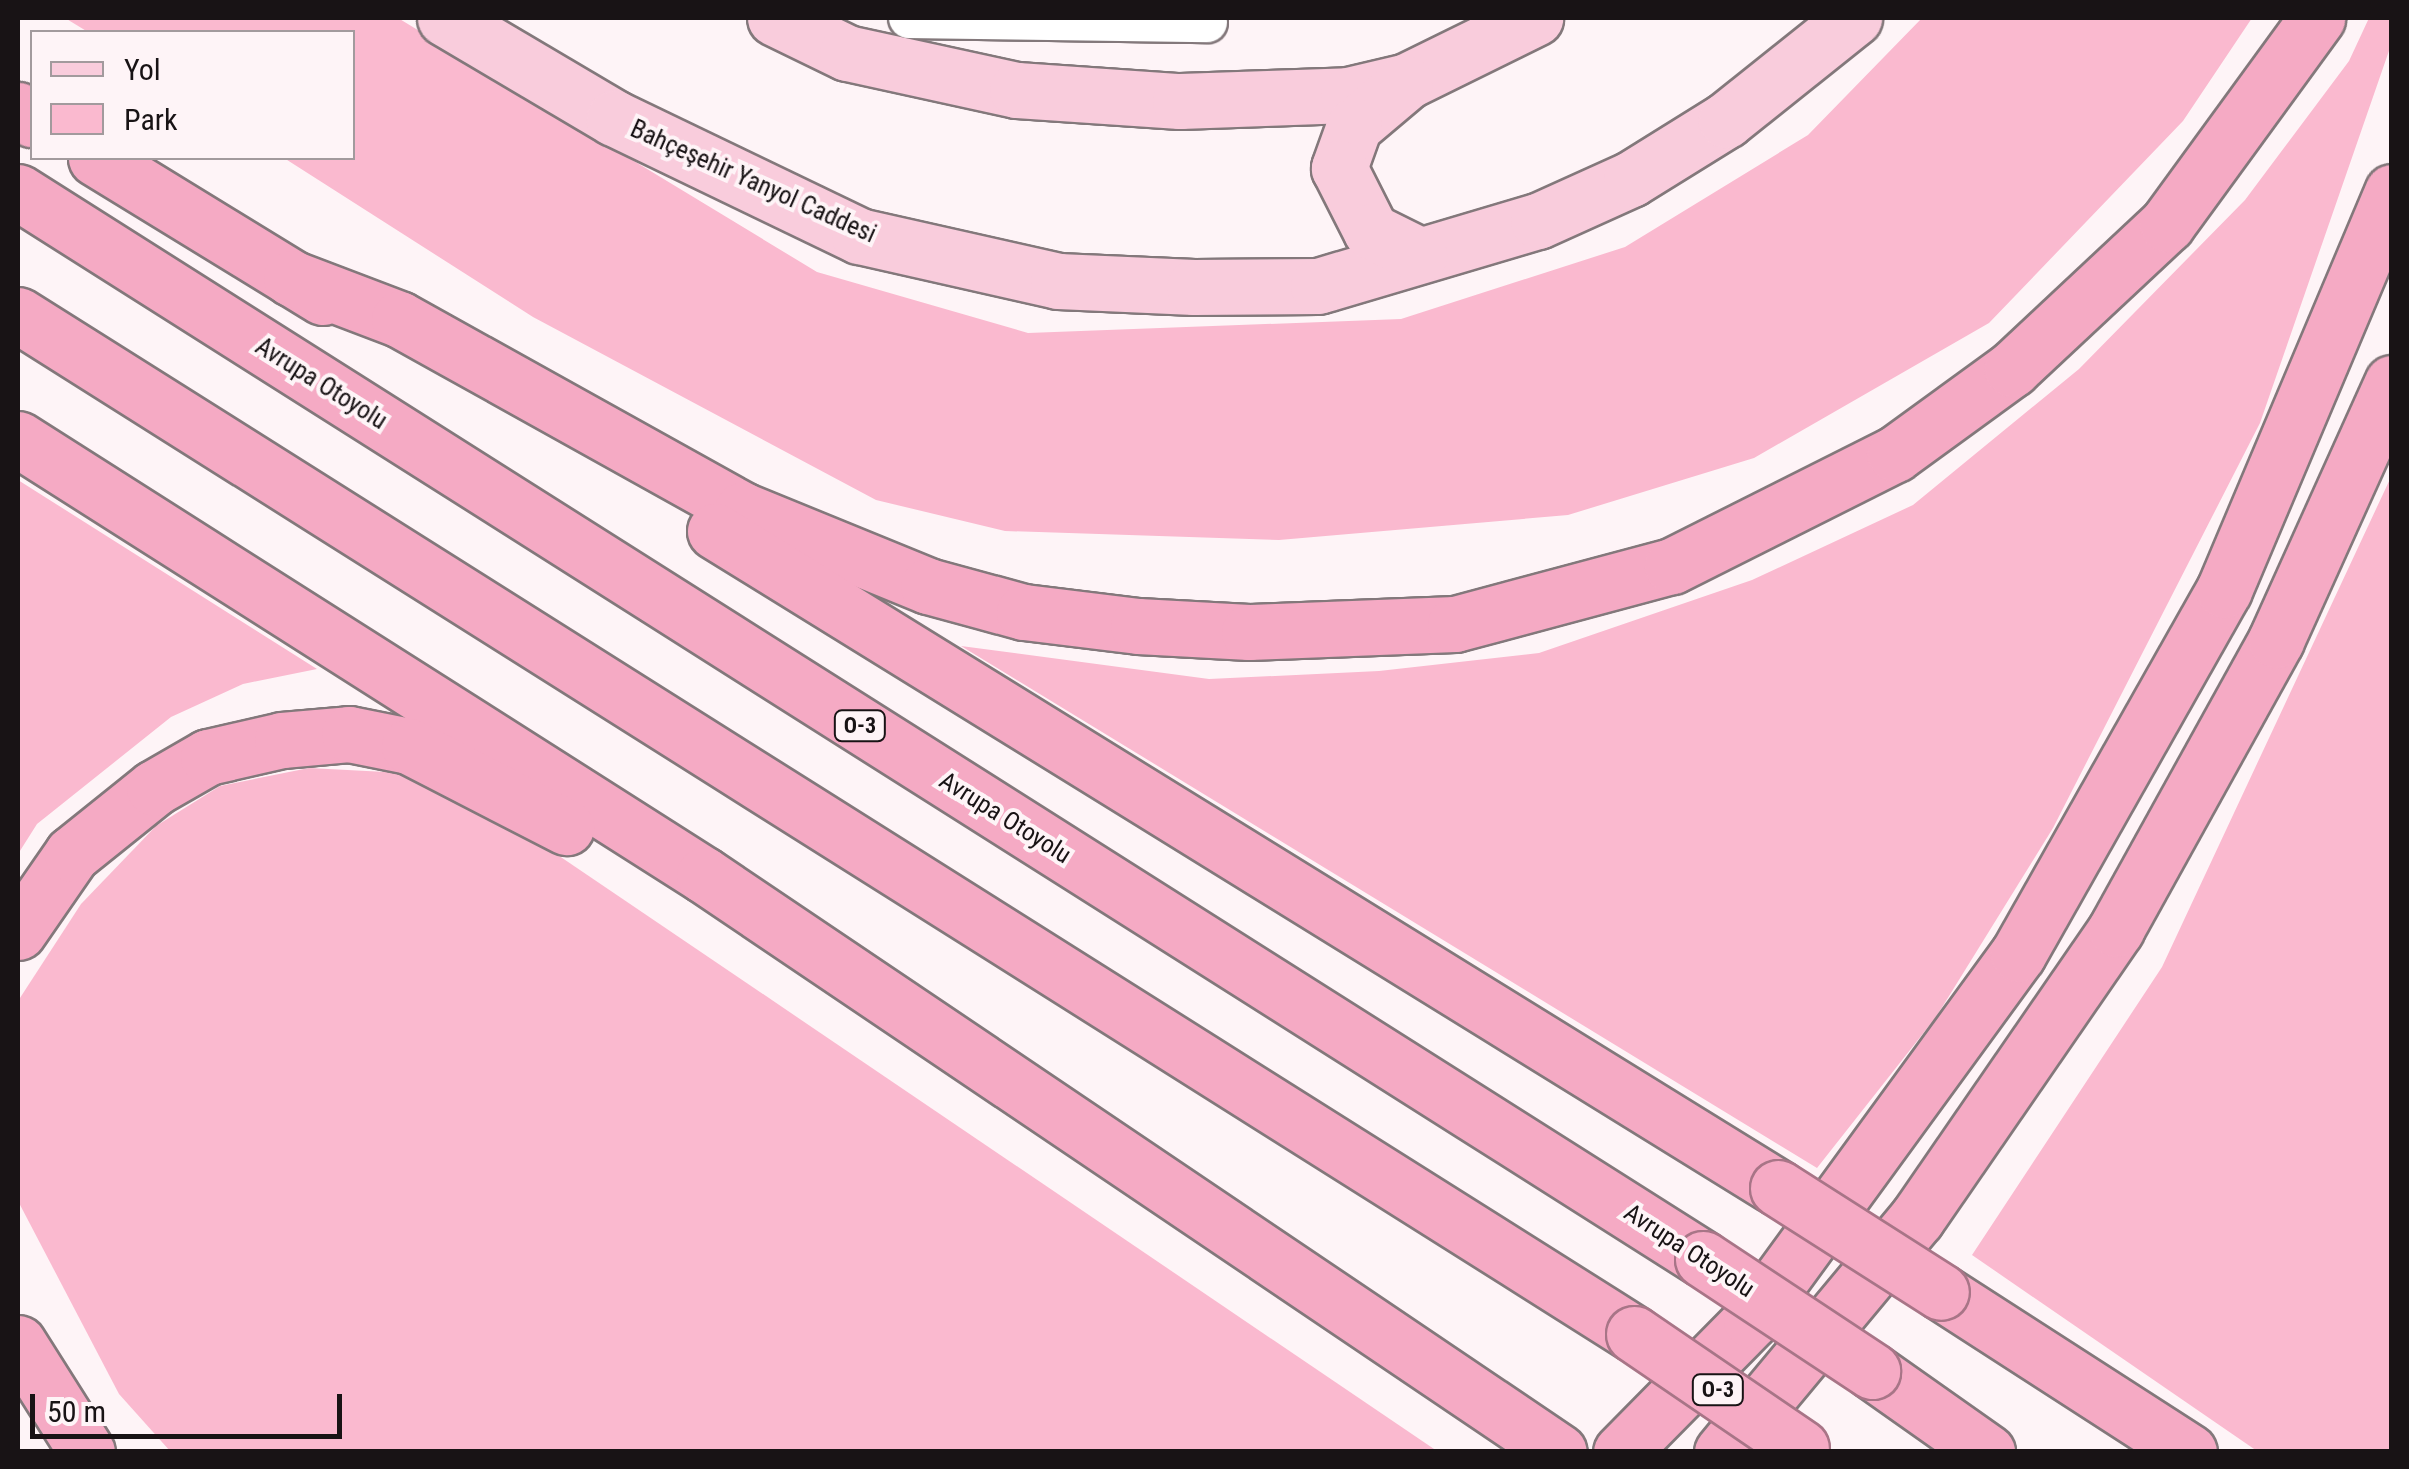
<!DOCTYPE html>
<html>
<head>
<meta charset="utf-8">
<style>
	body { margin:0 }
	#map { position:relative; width:2409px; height:1469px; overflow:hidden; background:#fef4f7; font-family:"Roboto Condensed",sans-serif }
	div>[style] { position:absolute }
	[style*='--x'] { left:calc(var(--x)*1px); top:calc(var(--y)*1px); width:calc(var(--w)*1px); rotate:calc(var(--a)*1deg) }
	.green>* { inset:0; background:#fab9cf }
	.roads { filter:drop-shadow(2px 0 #83787b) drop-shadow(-2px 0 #83787b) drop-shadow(0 2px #83787b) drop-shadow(0 -2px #83787b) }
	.street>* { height:40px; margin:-20px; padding:0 20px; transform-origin:20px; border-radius:20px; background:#fff }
	.primary>* { height:55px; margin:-27.5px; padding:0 27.5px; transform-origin:27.5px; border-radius:27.5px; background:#f9ccdc }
	.highway>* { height:55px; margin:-27.5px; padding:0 27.5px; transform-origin:27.5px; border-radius:27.5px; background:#f5aac4 }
	.bridges { filter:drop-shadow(2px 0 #a87587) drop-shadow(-2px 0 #a87587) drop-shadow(0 2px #a87587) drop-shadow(0 -2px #a87587) }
	.highway-bridge>* { height:55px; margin:-27.5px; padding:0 27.5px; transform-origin:27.5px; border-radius:27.5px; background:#f5aac4 }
	span { translate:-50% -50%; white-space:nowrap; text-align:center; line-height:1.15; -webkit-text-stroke:8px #fef4f7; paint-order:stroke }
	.shield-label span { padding:2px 8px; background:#fef4f7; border:2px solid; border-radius:8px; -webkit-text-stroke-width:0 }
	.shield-label { font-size:22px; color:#181315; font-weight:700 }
	.street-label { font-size:25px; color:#181315 }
	.frame { position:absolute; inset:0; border:20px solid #181315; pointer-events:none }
	.legend { position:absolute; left:30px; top:30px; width:325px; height:130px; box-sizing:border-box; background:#fef4f7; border:2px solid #a29a9d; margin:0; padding:12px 18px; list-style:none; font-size:30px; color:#181315 }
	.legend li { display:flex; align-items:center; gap:20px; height:50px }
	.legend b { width:50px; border:2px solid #a29a9d }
	.scale { position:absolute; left:30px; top:1394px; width:312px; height:45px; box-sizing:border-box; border:5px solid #181315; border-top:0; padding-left:12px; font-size:30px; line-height:35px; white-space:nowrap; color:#181315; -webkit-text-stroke:8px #fef4f7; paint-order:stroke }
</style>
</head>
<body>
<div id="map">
	<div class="green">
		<div style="clip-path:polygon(65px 18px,398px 18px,817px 272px,1028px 333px,1401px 319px,1625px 247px,1808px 135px,1922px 18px,2252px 18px,2183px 121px,1989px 323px,1754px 458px,1568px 515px,1279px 540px,1005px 531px,876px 500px,533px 317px,284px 158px,352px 158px,352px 32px,88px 32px)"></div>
		<div style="clip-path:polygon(2369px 18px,2391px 18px,2391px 45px,2260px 423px,2053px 828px,1936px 1017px,1817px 1168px,961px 646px,1209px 679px,1379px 671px,1539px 653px,1752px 580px,1913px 505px,2079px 369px,2245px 200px,2349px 61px)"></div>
		<div style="clip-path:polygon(2391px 477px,2391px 1451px,2257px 1451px,1972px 1255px,2162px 967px)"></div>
		<div style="clip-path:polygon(18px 480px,317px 669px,243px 684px,171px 717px,37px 824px,18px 854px)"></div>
		<div style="clip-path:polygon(309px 768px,405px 773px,493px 811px,1437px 1451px,170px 1451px,119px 1394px,18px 1201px,18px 1001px,81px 904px,156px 826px,220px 786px)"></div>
	</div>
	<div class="roads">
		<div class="street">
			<div style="--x:909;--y:18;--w:298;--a:0.8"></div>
		</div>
		<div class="primary">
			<div style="--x:445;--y:18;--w:196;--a:30.6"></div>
			<div style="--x:614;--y:118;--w:272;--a:25.7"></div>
			<div style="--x:859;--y:236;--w:204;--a:12.7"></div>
			<div style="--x:1058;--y:281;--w:136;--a:2.5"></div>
			<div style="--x:1194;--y:287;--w:124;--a:-0.5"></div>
			<div style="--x:1318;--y:286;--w:229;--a:-16.5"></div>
			<div style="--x:1538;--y:221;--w:102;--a:-24.3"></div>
			<div style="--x:1631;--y:179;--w:112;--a:-31.8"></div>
			<div style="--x:1726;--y:120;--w:164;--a:-38.6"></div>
			<div style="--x:775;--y:18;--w:80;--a:25.9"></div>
			<div style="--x:847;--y:53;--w:174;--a:12.3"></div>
			<div style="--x:1017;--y:90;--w:163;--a:3.9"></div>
			<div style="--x:1180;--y:101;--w:168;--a:-2"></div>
			<div style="--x:1348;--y:95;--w:61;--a:-13.3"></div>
			<div style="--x:1407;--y:81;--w:143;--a:-26.2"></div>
			<div style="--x:1405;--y:83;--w:67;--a:139.9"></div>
			<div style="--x:1354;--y:126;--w:45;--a:109.7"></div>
			<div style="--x:1339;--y:168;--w:71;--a:63.1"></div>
			<div style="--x:1371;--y:231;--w:54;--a:26.6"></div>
		</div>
		<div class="highway">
			<div style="--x:18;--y:110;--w:17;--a:33"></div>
			<div style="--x:96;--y:158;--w:266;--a:31.5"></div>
			<div style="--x:18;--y:192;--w:1994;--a:32.34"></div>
			<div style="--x:291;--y:278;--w:116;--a:20.8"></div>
			<div style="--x:399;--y:319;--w:393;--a:29.1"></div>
			<div style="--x:742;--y:510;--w:201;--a:22.2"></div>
			<div style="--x:928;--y:586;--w:99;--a:15.2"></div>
			<div style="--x:1024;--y:612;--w:115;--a:7"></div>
			<div style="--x:1138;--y:626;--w:111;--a:3.1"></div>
			<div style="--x:1249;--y:632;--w:206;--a:-2.2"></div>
			<div style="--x:1455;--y:624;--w:225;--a:-15"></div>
			<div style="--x:1672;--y:566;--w:250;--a:-26.7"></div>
			<div style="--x:1895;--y:454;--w:145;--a:-36"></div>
			<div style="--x:2012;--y:369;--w:212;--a:-43.1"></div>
			<div style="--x:2167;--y:224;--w:255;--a:-53.9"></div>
			<div style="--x:18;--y:315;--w:1910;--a:32.23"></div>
			<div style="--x:18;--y:439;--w:813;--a:32.44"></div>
			<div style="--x:704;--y:875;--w:1031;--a:34.01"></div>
			<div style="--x:715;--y:531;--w:1250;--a:31.72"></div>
			<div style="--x:18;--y:932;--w:95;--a:-55.3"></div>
			<div style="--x:72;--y:854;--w:105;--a:-38.8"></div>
			<div style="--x:154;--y:788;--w:62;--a:-29.9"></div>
			<div style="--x:208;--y:757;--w:76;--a:-12.9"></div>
			<div style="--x:282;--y:740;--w:67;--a:-5.1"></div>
			<div style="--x:349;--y:734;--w:61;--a:11.3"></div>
			<div style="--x:409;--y:746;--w:177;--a:27.3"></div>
			<div style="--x:1941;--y:1292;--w:295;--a:32.8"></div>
			<div style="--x:18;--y:1343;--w:129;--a:57.7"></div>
			<div style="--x:1872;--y:1371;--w:141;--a:35.2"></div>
			<div style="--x:1621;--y:1452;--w:185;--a:-45.4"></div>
			<div style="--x:1751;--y:1320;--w:453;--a:-53.9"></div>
			<div style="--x:2018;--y:954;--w:418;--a:-60.5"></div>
			<div style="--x:2224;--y:590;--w:432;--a:-67.1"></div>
			<div style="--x:1722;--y:1452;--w:305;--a:-50.2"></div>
			<div style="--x:1917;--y:1218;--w:351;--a:-55.4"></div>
			<div style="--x:2116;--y:929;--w:330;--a:-61"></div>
			<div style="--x:2276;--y:640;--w:282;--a:-65.7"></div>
		</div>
	</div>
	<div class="bridges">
		<div class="highway-bridge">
			<div style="--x:1778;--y:1188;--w:193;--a:32.5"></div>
			<div style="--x:1703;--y:1259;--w:203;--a:33.5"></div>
			<div style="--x:1634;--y:1334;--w:202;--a:34.3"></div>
		</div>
	</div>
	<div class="shield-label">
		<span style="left:860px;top:726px">O-3</span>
		<span style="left:1718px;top:1390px">O-3</span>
	</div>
	<div class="street-label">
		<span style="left:753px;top:182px;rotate:24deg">Bahçeşehir Yanyol Caddesi</span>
		<span style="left:321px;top:384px;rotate:32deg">Avrupa Otoyolu</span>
		<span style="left:1005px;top:818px;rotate:32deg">Avrupa Otoyolu</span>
		<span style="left:1689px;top:1251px;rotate:33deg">Avrupa Otoyolu</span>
	</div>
	<div class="frame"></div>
	<ul class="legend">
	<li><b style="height:12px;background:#f9ccdc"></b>Yol</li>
	<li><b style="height:28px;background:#fab9cf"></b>Park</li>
	</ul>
	<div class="scale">50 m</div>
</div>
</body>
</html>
